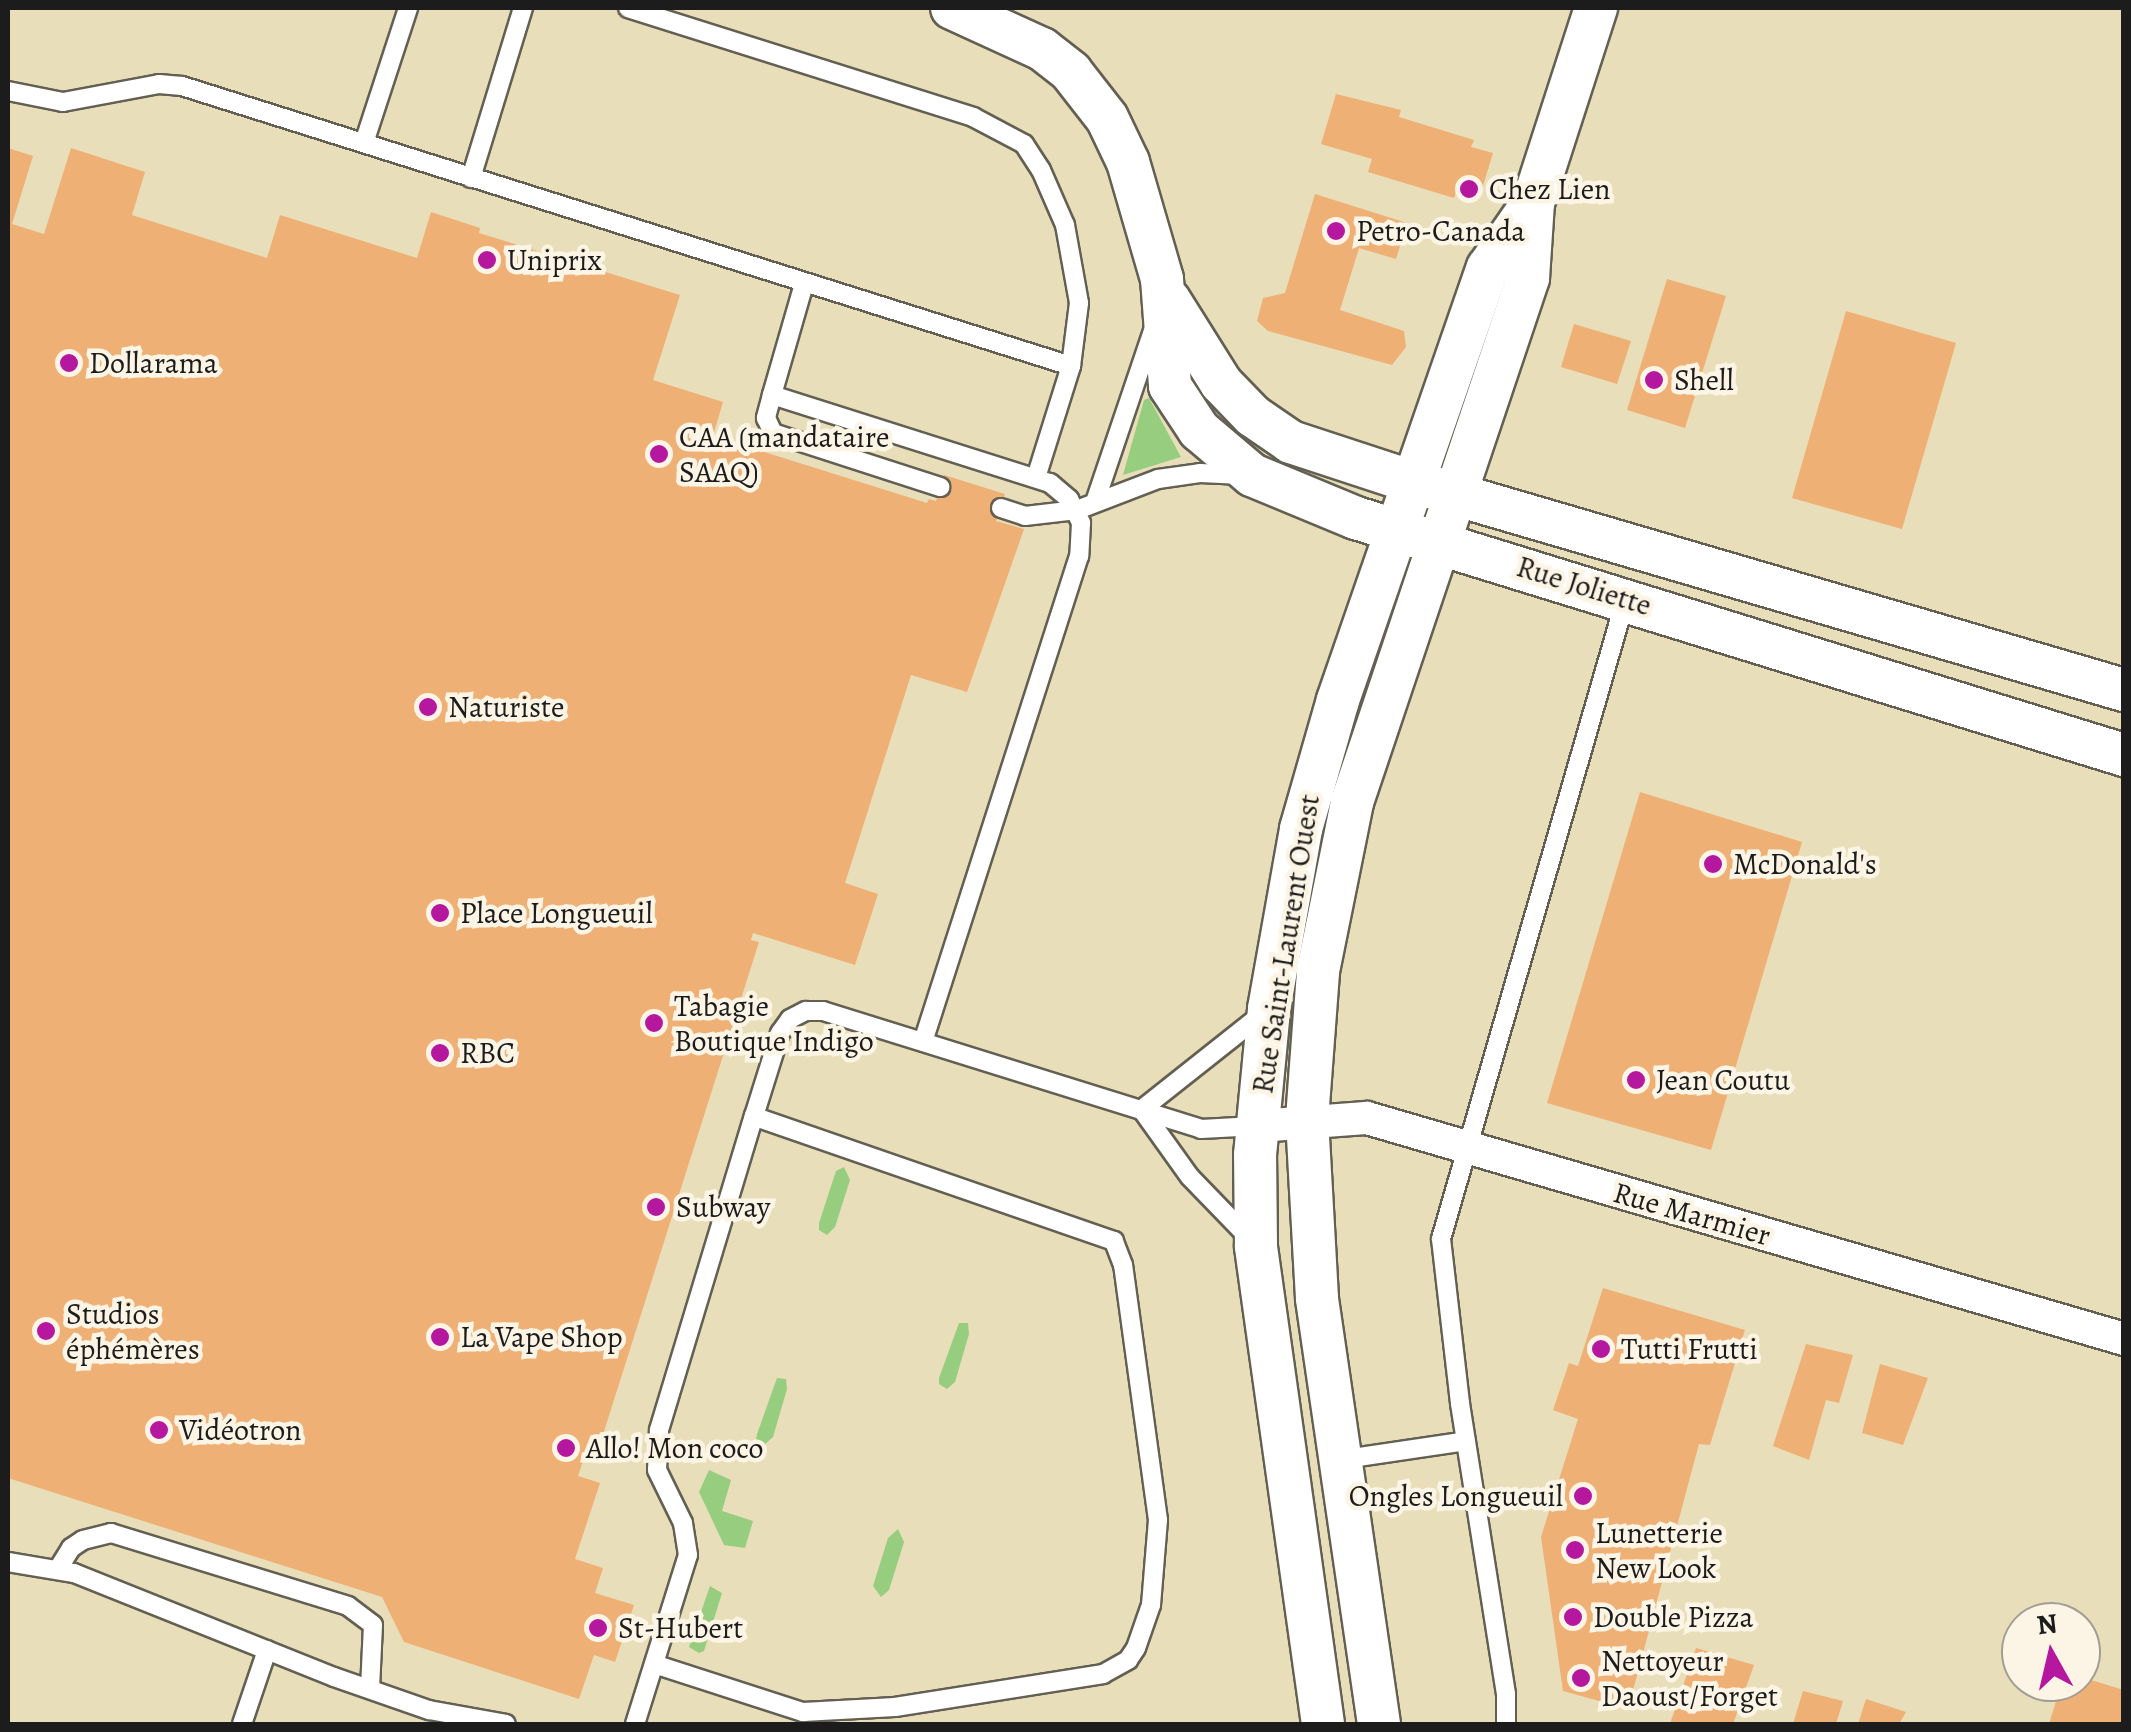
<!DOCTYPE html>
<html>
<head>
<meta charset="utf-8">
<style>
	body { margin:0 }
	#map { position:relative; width:2131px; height:1732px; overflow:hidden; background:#e8deb9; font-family:Alegreya,serif }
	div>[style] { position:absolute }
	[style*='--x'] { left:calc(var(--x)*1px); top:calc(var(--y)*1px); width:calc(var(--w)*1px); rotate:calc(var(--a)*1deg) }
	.green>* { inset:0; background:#97cd7e }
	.building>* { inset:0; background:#eeb075 }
	.roads { filter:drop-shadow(2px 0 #636053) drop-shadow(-2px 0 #636053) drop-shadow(0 2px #636053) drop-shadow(0 -2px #636053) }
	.service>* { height:18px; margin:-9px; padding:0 9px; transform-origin:9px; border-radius:9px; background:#fff }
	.minor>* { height:32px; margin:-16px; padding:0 16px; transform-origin:16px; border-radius:16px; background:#fff }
	.tertiary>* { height:42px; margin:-21px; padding:0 21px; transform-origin:21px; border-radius:21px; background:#fff }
	.dots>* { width:28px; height:28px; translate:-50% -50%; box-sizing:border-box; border:5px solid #fcf5e5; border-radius:50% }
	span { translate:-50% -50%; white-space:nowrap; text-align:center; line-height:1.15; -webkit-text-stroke:9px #fcf5e5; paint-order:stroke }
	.poi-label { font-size:30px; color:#1c1c1c }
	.left { translate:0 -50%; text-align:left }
	.right { translate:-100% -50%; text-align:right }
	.street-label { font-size:30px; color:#1c1c1c }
	.frame { position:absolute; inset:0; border:10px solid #1c1c1c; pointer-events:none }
	.north { position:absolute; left:2001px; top:1602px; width:100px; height:100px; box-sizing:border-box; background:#fcf5e5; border:2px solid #a29e95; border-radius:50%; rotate:352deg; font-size:28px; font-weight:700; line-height:40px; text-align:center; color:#1c1c1c }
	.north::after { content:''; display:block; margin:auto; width:35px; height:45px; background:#b5179e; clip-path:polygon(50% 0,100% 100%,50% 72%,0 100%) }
</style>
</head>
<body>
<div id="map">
	<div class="green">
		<div style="clip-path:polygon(1149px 398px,1181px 457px,1123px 475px,1144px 400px)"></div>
		<div style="clip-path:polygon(844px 1167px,850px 1180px,835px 1227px,827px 1235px,819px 1230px,819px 1223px,836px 1171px)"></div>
		<div style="clip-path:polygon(959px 1323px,968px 1323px,969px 1334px,955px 1382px,947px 1389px,939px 1384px,939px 1378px)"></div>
		<div style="clip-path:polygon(777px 1378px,786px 1379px,787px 1389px,773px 1437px,764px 1445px,756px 1440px,757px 1434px)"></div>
		<div style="clip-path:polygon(709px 1470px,731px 1480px,722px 1511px,753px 1521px,745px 1548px,724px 1545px,699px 1492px)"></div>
		<div style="clip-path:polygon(898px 1529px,904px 1542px,889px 1590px,881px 1597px,873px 1586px,888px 1538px)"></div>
		<div style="clip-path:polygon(710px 1586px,722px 1593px,704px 1651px,699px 1653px,689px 1647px)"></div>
	</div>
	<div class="building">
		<div style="clip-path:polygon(1336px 94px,1401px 110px,1399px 117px,1474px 140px,1471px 147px,1493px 153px,1479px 199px,1456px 192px,1454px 198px,1368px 172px,1372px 159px,1321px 144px)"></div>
		<div style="clip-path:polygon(8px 148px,33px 156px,12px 224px,44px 234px,71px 148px,145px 172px,132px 215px,267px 258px,280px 215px,417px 258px,431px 212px,480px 228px,479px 233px,680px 295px,653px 380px,723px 402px,713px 436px,927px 503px,929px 499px,936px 501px,944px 475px,1005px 494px,996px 521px,1024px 529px,967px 692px,911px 675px,845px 883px,878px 894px,855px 965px,753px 933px,751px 940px,759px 942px,600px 1444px,587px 1449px,578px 1476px,600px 1483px,575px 1559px,603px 1568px,595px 1593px,634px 1605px,615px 1662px,594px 1655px,579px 1699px,404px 1642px,382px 1597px,8px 1478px)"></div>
		<div style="clip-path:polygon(1315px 194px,1407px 223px,1396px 259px,1359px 248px,1340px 310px,1404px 331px,1406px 347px,1392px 365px,1268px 331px,1257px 321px,1263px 298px,1285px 293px)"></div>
		<div style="clip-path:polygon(1667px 279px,1726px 296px,1685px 428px,1627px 410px)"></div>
		<div style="clip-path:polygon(1846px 311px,1956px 343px,1902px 529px,1792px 498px)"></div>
		<div style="clip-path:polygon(1574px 324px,1631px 341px,1617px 384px,1561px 367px)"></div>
		<div style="clip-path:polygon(1640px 792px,1802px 842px,1711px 1150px,1547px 1103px)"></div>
		<div style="clip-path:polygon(1603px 1288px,1745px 1330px,1710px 1445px,1699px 1444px,1628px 1709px,1563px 1691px,1541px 1537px,1578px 1419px,1553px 1410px,1569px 1363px,1578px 1366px)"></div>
		<div style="clip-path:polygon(1806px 1344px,1853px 1355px,1839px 1403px,1826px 1400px,1809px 1460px,1773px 1446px)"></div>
		<div style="clip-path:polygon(1880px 1364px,1928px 1378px,1903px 1445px,1862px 1433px)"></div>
		<div style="clip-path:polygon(1696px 1648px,1754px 1665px,1733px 1724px,1670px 1724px)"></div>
		<div style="clip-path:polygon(2081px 1677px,2124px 1690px,2124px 1724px,2049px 1724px,2062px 1682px,2081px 1682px)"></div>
		<div style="clip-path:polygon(1803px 1691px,1843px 1701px,1836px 1724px,1793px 1724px)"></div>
		<div style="clip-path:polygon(1866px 1699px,1906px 1712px,1899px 1724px,1858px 1724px)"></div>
	</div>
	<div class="roads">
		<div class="service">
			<div style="--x:628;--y:8;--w:362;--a:17.5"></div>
			<div style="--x:973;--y:117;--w:58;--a:27.9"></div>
			<div style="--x:1024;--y:144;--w:31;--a:57"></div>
			<div style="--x:1041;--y:170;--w:60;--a:66.4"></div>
			<div style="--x:1065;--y:225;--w:79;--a:79.8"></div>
			<div style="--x:1079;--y:303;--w:64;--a:97.2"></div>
			<div style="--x:1071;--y:366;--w:117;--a:107.4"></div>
			<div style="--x:8;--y:91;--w:56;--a:11.3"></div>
			<div style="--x:63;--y:102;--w:98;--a:-10.6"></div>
			<div style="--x:159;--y:84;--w:23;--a:5"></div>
			<div style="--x:182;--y:86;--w:932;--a:17.48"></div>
			<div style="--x:364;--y:143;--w:142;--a:-71.9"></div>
			<div style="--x:471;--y:178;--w:178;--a:-73"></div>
			<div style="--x:804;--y:284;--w:116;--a:106.1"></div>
			<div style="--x:772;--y:395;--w:292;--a:17.6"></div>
			<div style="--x:1050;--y:483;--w:25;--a:40"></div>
			<div style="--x:1069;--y:499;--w:27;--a:63"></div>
			<div style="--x:1081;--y:523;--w:33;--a:93"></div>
			<div style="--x:1079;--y:556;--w:510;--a:107.8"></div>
			<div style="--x:772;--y:395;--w:24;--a:105"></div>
			<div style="--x:766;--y:418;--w:17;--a:65"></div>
			<div style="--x:773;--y:433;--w:176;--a:17.9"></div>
			<div style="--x:1096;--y:499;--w:181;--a:-71.3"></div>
			<div style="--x:1001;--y:508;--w:25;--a:18"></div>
			<div style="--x:1025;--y:516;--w:52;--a:-6.6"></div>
			<div style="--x:1077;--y:510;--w:87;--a:-20.9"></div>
			<div style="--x:1158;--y:479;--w:42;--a:-8.1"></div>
			<div style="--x:1200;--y:473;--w:42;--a:2.7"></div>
			<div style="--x:1141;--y:1110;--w:154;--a:-38.4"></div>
			<div style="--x:1142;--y:1110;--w:82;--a:54.4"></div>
			<div style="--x:1190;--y:1177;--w:86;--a:45.9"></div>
			<div style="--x:1338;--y:1460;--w:129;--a:-8.4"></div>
			<div style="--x:8;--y:1562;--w:67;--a:9.5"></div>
			<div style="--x:74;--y:1573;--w:280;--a:21.8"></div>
			<div style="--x:334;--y:1677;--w:101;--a:19.2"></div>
			<div style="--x:429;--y:1710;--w:78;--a:10.3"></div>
			<div style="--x:58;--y:1569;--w:25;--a:-58"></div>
			<div style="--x:71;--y:1548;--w:14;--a:-34"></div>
			<div style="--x:83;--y:1540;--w:29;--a:-14"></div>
			<div style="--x:111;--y:1533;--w:248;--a:17.1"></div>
			<div style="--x:348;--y:1606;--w:31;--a:37"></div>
			<div style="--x:373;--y:1625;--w:64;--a:92.7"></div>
			<div style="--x:654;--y:1664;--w:157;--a:17.9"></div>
			<div style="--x:803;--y:1712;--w:92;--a:-3.1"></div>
			<div style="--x:895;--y:1707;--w:211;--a:-9"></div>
			<div style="--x:1103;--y:1674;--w:29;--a:-29"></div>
			<div style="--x:1128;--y:1660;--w:14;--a:-56"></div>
			<div style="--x:1136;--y:1648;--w:46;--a:-70.8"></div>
			<div style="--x:1151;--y:1605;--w:85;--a:-85.3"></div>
			<div style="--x:1158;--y:1520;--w:257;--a:-97.8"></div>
			<div style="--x:1123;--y:1265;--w:26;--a:-111"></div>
			<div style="--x:1114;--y:1241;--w:381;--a:-160.9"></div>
			<div style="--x:242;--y:1724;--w:78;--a:-71.3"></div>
			<div style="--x:635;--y:1724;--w:177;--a:-72.6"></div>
			<div style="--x:688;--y:1555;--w:32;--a:-99"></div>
			<div style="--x:683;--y:1523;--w:59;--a:-116.1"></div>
			<div style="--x:657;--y:1470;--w:40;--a:-87.1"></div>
			<div style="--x:659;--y:1430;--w:328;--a:-73.2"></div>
			<div style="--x:754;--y:1116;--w:87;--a:-72.6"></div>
			<div style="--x:780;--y:1033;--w:17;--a:-54"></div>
			<div style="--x:790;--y:1019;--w:18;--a:-27"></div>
			<div style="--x:806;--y:1011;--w:17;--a:0"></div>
			<div style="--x:823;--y:1011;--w:396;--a:17.3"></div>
			<div style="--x:1201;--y:1129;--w:55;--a:-3.1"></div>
			<div style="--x:1506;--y:1724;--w:30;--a:-90"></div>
			<div style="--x:1506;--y:1694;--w:295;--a:-99"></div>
			<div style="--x:1460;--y:1403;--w:165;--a:-96.6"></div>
			<div style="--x:1441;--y:1239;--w:664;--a:-73.91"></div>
		</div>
		<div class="minor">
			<div style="--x:1257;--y:1126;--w:110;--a:-4.2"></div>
			<div style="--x:1367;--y:1118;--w:789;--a:16.27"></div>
		</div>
		<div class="tertiary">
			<div style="--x:952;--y:8;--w:99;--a:24.5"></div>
			<div style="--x:1042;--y:49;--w:37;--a:38"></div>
			<div style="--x:1071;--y:72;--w:58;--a:52"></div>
			<div style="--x:1107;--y:118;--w:49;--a:64.5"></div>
			<div style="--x:1128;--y:162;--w:122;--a:73.8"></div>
			<div style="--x:1162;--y:279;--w:107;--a:85.7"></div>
			<div style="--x:1170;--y:386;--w:53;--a:56.6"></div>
			<div style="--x:1199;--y:430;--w:70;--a:40.3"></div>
			<div style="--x:1252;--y:475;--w:113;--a:22.5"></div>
			<div style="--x:1356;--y:518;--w:804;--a:17.15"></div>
			<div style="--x:1169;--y:300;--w:98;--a:57.9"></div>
			<div style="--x:1221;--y:383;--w:46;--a:45.9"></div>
			<div style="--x:1253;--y:416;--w:46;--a:34.4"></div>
			<div style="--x:1291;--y:442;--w:128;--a:18.2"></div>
			<div style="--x:1413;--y:482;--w:741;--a:16.31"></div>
			<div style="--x:1323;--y:1724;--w:483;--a:-98"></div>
			<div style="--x:1256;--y:1246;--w:91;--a:-90.6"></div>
			<div style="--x:1255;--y:1155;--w:147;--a:-84.5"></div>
			<div style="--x:1269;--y:1009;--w:183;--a:-79.9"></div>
			<div style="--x:1301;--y:829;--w:134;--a:-74"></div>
			<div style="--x:1338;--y:700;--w:457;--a:-70.9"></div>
			<div style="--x:1488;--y:268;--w:79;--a:-55.3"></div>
			<div style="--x:1379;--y:1724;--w:430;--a:-98.3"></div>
			<div style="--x:1317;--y:1298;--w:179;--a:-93.2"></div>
			<div style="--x:1307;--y:1119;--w:148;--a:-85.7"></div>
			<div style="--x:1318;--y:971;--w:172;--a:-78.6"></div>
			<div style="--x:1352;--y:802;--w:553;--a:-71.43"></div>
			<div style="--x:1528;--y:278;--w:75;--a:-86.2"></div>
			<div style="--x:1533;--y:203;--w:205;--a:-72.1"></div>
		</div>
	</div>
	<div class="dots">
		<div style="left:1469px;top:189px;background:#b5179e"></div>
		<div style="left:1336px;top:231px;background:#b5179e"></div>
		<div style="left:487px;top:260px;background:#b5179e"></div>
		<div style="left:69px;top:363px;background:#b5179e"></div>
		<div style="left:1654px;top:380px;background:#b5179e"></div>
		<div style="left:659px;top:454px;background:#b5179e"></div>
		<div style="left:428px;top:707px;background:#b5179e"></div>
		<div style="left:1713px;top:864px;background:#b5179e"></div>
		<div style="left:440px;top:913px;background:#b5179e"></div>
		<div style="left:654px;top:1023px;background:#b5179e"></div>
		<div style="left:440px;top:1053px;background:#b5179e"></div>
		<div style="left:1636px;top:1080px;background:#b5179e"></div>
		<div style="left:656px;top:1207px;background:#b5179e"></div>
		<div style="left:46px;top:1331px;background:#b5179e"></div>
		<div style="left:440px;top:1337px;background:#b5179e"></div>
		<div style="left:1601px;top:1349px;background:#b5179e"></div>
		<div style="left:159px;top:1430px;background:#b5179e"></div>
		<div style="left:566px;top:1448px;background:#b5179e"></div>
		<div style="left:1583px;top:1496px;background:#b5179e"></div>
		<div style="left:1575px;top:1550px;background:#b5179e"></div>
		<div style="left:1573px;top:1617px;background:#b5179e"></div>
		<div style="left:598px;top:1628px;background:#b5179e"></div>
		<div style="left:1581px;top:1678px;background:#b5179e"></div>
	</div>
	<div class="poi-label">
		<span class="left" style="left:1489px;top:189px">Chez Lien</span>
		<span class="left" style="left:1356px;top:231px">Petro-Canada</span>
		<span class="left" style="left:507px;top:260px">Uniprix</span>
		<span class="left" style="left:89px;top:363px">Dollarama</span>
		<span class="left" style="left:1674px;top:380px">Shell</span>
		<span class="left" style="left:679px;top:454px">CAA (mandataire<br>SAAQ)</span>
		<span class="left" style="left:448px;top:707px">Naturiste</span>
		<span class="left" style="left:1733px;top:864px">McDonald's</span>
		<span class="left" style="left:460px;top:913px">Place Longueuil</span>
		<span class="left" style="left:674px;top:1023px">Tabagie<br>Boutique Indigo</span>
		<span class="left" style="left:460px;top:1053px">RBC</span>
		<span class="left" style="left:1656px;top:1080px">Jean Coutu</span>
		<span class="left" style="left:676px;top:1207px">Subway</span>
		<span class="left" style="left:66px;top:1331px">Studios<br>éphémères</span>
		<span class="left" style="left:460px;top:1337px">La Vape Shop</span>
		<span class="left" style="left:1621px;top:1349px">Tutti Frutti</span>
		<span class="left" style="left:179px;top:1430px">Vidéotron</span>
		<span class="left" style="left:586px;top:1448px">Allo! Mon coco</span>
		<span class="right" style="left:1563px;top:1496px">Ongles Longueuil</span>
		<span class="left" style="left:1595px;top:1550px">Lunetterie<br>New Look</span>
		<span class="left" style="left:1593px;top:1617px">Double Pizza</span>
		<span class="left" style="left:618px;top:1628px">St-Hubert</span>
		<span class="left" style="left:1601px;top:1678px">Nettoyeur<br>Daoust/Forget</span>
	</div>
	<div class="street-label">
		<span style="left:1584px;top:586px;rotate:17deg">Rue Joliette</span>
		<span style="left:1286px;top:944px;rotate:-81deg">Rue Saint-Laurent Ouest</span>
		<span style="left:1692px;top:1214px;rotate:16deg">Rue Marmier</span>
	</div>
	<div class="frame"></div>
	<div class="north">N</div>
</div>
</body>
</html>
